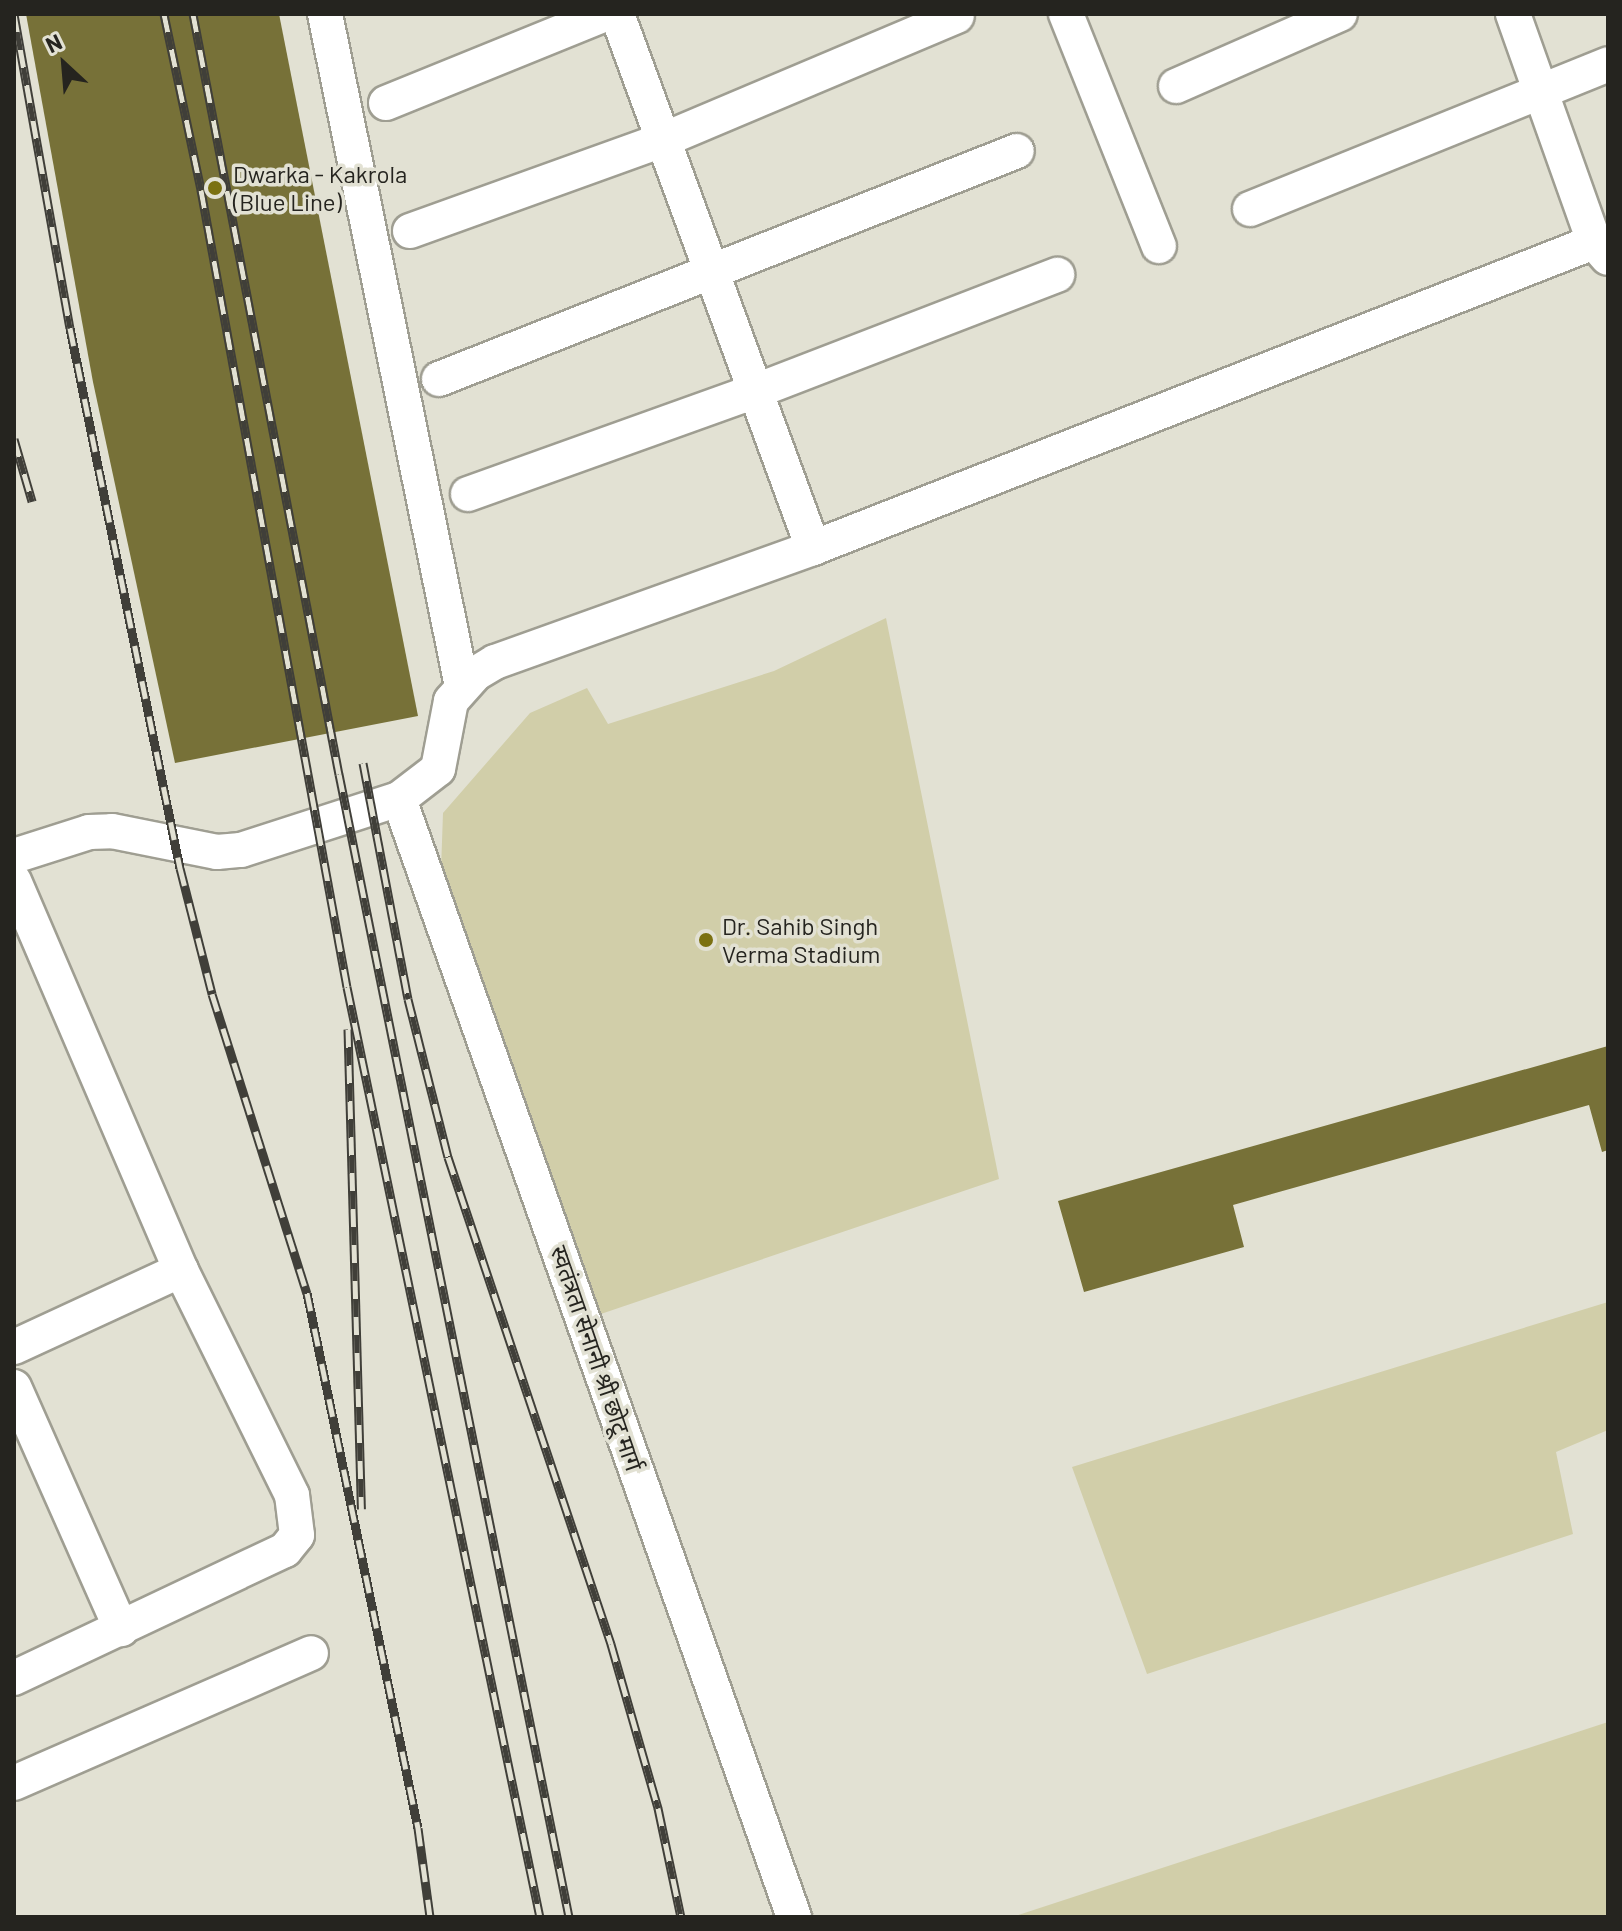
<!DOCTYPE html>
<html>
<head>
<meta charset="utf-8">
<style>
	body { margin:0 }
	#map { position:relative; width:1622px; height:1931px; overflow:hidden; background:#e2e1d3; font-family:Barlow,"Noto Sans Devanagari",sans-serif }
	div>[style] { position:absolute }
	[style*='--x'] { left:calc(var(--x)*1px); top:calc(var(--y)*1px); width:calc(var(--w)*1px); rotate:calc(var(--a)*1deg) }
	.green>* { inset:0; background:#d1cea9 }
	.building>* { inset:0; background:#777138 }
	.roads { filter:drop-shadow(2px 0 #9f9e92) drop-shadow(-2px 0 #9f9e92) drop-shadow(0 2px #9f9e92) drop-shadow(0 -2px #9f9e92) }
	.minor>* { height:34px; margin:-17px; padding:0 17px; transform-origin:17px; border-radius:17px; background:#fff }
	.rail>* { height:9px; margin-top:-4.5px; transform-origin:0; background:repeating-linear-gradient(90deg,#e2e1d3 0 18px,#403f39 0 36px); box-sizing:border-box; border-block:2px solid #403f39 }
	.dots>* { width:22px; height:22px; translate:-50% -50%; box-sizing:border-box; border:4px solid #e2e1d3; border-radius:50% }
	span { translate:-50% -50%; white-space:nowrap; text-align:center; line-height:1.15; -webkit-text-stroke:7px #e2e1d3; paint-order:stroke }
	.poi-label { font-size:24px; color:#25241f }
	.left { translate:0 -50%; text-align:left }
	.street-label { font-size:24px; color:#25241f }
	.frame { position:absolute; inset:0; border:16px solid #25241f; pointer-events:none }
	.north { position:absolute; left:24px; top:24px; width:80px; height:80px; -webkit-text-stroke:6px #e2e1d3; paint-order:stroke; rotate:334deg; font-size:22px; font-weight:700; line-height:32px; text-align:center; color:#25241f }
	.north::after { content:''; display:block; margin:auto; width:28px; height:36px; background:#25241f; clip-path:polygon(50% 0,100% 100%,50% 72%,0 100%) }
</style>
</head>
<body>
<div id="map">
	<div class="green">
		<div style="clip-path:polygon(886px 618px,999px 1179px,592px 1317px,441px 870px,443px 813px,530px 713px,587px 688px,608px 724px,774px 671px)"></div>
		<div style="clip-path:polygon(1608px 1302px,1608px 1430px,1556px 1452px,1573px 1534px,1147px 1674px,1072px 1467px)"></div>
		<div style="clip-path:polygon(1608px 1722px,1608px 1917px,1012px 1917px)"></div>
	</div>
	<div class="building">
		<div style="clip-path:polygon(26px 14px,279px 14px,418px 716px,175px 763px,93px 382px)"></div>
		<div style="clip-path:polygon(1608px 1046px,1608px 1150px,1602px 1152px,1589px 1105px,1233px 1205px,1244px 1247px,1084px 1292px,1058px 1201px)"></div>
	</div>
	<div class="roads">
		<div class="minor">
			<div style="--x:325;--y:14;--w:686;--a:78.48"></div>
			<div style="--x:617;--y:14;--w:569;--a:69.84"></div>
			<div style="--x:1066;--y:14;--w:250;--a:68.2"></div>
			<div style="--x:1513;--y:14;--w:242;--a:70.4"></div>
			<div style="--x:1594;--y:242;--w:21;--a:49"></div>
			<div style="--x:1176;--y:86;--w:179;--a:-23.7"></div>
			<div style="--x:386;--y:103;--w:236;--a:-22.1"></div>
			<div style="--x:1250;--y:209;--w:386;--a:-22"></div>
			<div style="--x:410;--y:231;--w:269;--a:-19.8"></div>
			<div style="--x:663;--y:140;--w:319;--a:-22.9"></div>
			<div style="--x:439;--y:379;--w:621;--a:-21.53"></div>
			<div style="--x:468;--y:494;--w:306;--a:-19.7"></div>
			<div style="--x:756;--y:391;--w:323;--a:-21.1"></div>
			<div style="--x:399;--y:799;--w:1186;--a:70.54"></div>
			<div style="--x:14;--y:856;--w:79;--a:-17.7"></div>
			<div style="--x:89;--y:832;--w:23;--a:-2"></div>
			<div style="--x:112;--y:831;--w:107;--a:11.3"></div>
			<div style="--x:217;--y:852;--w:24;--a:-5"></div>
			<div style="--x:241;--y:850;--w:166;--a:-17.9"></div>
			<div style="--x:399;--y:799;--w:49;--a:-37.6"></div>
			<div style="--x:438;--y:769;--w:69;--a:-79.2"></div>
			<div style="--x:451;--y:701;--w:36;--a:-48"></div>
			<div style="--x:475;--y:674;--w:23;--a:-31"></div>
			<div style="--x:495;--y:662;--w:338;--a:-19.7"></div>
			<div style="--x:813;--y:548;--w:839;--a:-21.4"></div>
			<div style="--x:14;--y:881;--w:423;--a:66.8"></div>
			<div style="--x:181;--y:1270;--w:184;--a:155.2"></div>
			<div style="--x:14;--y:1387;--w:265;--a:66.1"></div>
			<div style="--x:14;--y:1678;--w:300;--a:-25.3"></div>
			<div style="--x:285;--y:1550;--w:19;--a:-51"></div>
			<div style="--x:297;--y:1535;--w:40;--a:-97.1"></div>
			<div style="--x:292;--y:1495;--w:251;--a:-116.3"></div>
			<div style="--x:14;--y:1783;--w:324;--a:-23.6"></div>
		</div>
	</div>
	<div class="rail">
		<div style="--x:14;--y:14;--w:319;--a:79.9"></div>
		<div style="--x:70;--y:328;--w:551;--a:78.49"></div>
		<div style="--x:180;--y:868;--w:130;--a:75.7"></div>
		<div style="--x:212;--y:994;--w:314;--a:72.4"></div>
		<div style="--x:307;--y:1293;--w:546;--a:78.28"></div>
		<div style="--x:418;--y:1828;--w:90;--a:82.3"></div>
		<div style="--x:164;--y:14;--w:180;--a:78.1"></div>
		<div style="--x:201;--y:190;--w:810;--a:79.62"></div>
		<div style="--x:347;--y:987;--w:950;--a:78.28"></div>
		<div style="--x:193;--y:14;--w:774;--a:79.13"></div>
		<div style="--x:339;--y:774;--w:1166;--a:78.62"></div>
		<div style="--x:14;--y:439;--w:65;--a:73.8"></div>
		<div style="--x:363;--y:763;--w:240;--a:79.2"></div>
		<div style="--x:408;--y:999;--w:163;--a:75.8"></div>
		<div style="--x:448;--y:1157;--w:514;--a:71.49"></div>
		<div style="--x:611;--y:1644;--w:171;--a:74"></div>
		<div style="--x:658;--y:1808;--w:111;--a:78.1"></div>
		<div style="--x:348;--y:1029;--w:480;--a:88.4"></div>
	</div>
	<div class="dots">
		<div style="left:215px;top:188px;background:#7b7111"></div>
		<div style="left:706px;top:940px;background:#7b7111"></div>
	</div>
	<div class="poi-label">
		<span class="left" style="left:233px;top:188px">Dwarka - Kakrola<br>(Blue Line)</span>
		<span class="left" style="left:722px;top:940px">Dr. Sahib Singh<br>Verma Stadium</span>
	</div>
	<div class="street-label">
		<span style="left:597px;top:1358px;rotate:71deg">स्वतंत्रता सेनानी श्री छोटू मार्ग</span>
	</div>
	<div class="frame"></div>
	<div class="north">N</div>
</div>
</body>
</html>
